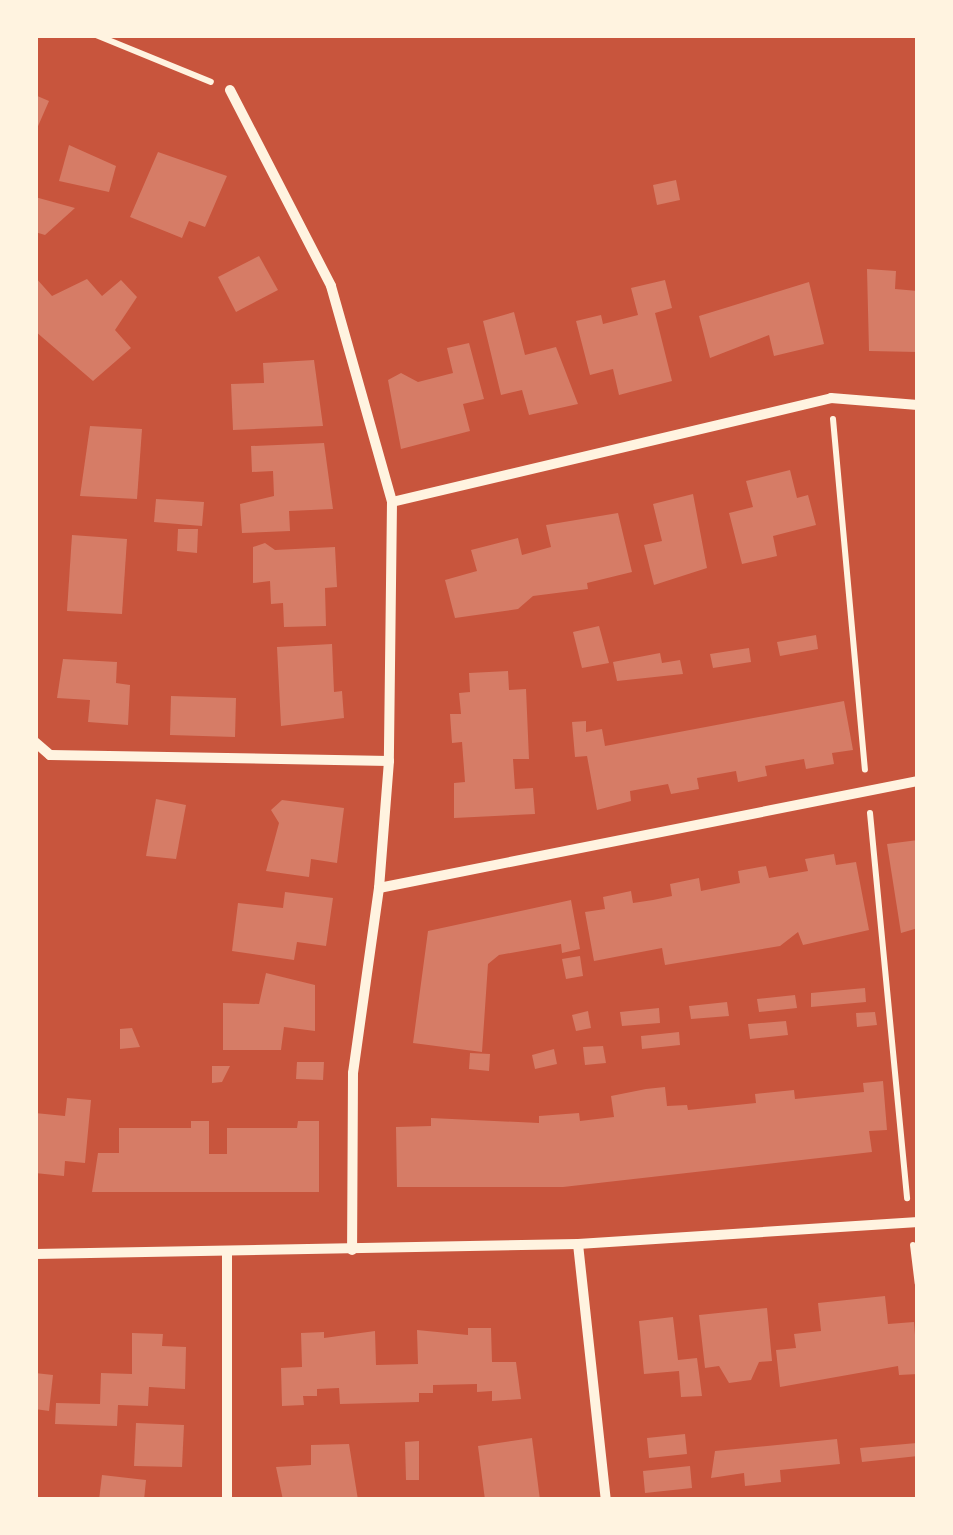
<!DOCTYPE html>
<html>
<head>
<meta charset="utf-8">
<style>
	body { margin:0 }
	#map { position:relative; width:953px; height:1535px; overflow:hidden; background:#c8553d; font-family:"Varela Round",sans-serif }
	div>[style] { position:absolute }
	[style*='--x'] { left:calc(var(--x)*1px); top:calc(var(--y)*1px); width:calc(var(--w)*1px); rotate:calc(var(--a)*1deg) }
	.building>* { inset:0; background:#d67c66 }
	.path>* { height:6px; margin:-3px; padding:0 3px; transform-origin:3px; border-radius:3px; background:#fff3e0 }
	.minor>* { height:10px; margin:-5px; padding:0 5px; transform-origin:5px; border-radius:5px; background:#fff3e0 }
	span { translate:-50% -50%; white-space:nowrap; text-align:center; line-height:1.15; -webkit-text-stroke:8px #fff3e0; paint-order:stroke }
	.frame { position:absolute; inset:0; border:38px solid #fff3e0; pointer-events:none }
</style>
</head>
<body>
<div id="map">
	<div class="building">
		<div style="clip-path:polygon(35px 95px,49px 101px,35px 133px)"></div>
		<div style="clip-path:polygon(69px 145px,116px 166px,109px 192px,59px 181px)"></div>
		<div style="clip-path:polygon(158px 152px,227px 176px,205px 227px,189px 221px,182px 238px,130px 217px)"></div>
		<div style="clip-path:polygon(676px 180px,680px 200px,657px 205px,653px 185px)"></div>
		<div style="clip-path:polygon(35px 197px,75px 208px,45px 235px,35px 232px)"></div>
		<div style="clip-path:polygon(259px 256px,278px 290px,236px 312px,218px 277px)"></div>
		<div style="clip-path:polygon(867px 269px,896px 271px,895px 289px,918px 291px,918px 352px,869px 351px)"></div>
		<div style="clip-path:polygon(35px 277px,52px 296px,87px 279px,102px 296px,121px 280px,137px 297px,115px 330px,131px 348px,93px 381px,35px 331px)"></div>
		<div style="clip-path:polygon(665px 280px,672px 308px,655px 313px,672px 381px,619px 395px,613px 369px,590px 375px,576px 321px,601px 315px,603px 324px,638px 315px,631px 288px)"></div>
		<div style="clip-path:polygon(809px 282px,824px 344px,774px 356px,769px 335px,710px 358px,699px 316px)"></div>
		<div style="clip-path:polygon(514px 312px,525px 355px,556px 347px,578px 404px,529px 415px,522px 390px,501px 395px,483px 321px)"></div>
		<div style="clip-path:polygon(469px 343px,484px 399px,463px 404px,470px 431px,401px 449px,388px 380px,401px 373px,418px 382px,453px 373px,447px 348px)"></div>
		<div style="clip-path:polygon(314px 360px,323px 426px,233px 430px,231px 384px,264px 383px,263px 363px)"></div>
		<div style="clip-path:polygon(90px 426px,142px 429px,137px 499px,80px 496px)"></div>
		<div style="clip-path:polygon(324px 443px,333px 509px,289px 511px,290px 531px,242px 533px,240px 504px,274px 496px,273px 471px,252px 472px,251px 446px)"></div>
		<div style="clip-path:polygon(790px 470px,797px 498px,808px 495px,816px 525px,773px 536px,777px 556px,742px 564px,729px 513px,753px 507px,746px 481px)"></div>
		<div style="clip-path:polygon(693px 494px,707px 568px,654px 585px,644px 545px,662px 541px,653px 504px)"></div>
		<div style="clip-path:polygon(156px 499px,204px 502px,202px 526px,154px 522px)"></div>
		<div style="clip-path:polygon(618px 513px,632px 572px,587px 583px,588px 589px,533px 596px,518px 609px,455px 618px,445px 580px,477px 571px,471px 550px,518px 538px,522px 555px,551px 547px,546px 525px)"></div>
		<div style="clip-path:polygon(178px 529px,198px 529px,197px 553px,177px 551px)"></div>
		<div style="clip-path:polygon(72px 535px,127px 539px,122px 614px,67px 611px)"></div>
		<div style="clip-path:polygon(265px 543px,275px 550px,335px 547px,337px 587px,325px 588px,326px 626px,284px 627px,283px 603px,271px 604px,270px 581px,253px 583px,253px 547px)"></div>
		<div style="clip-path:polygon(599px 626px,609px 663px,582px 668px,573px 632px)"></div>
		<div style="clip-path:polygon(816px 635px,818px 649px,780px 656px,777px 642px)"></div>
		<div style="clip-path:polygon(332px 644px,334px 692px,342px 691px,344px 718px,281px 726px,277px 647px)"></div>
		<div style="clip-path:polygon(749px 648px,751px 662px,713px 668px,710px 654px)"></div>
		<div style="clip-path:polygon(660px 653px,662px 663px,680px 660px,683px 674px,617px 681px,613px 662px)"></div>
		<div style="clip-path:polygon(63px 659px,117px 662px,116px 683px,130px 685px,128px 725px,88px 722px,90px 700px,57px 698px)"></div>
		<div style="clip-path:polygon(508px 671px,509px 690px,526px 689px,529px 759px,513px 759px,515px 789px,533px 788px,535px 814px,454px 818px,454px 783px,465px 782px,462px 742px,452px 743px,450px 714px,461px 714px,459px 693px,470px 692px,469px 673px)"></div>
		<div style="clip-path:polygon(171px 696px,236px 698px,235px 737px,170px 735px)"></div>
		<div style="clip-path:polygon(844px 701px,853px 750px,832px 753px,834px 764px,806px 769px,804px 759px,765px 766px,767px 776px,738px 782px,736px 771px,697px 778px,699px 789px,671px 794px,668px 784px,630px 791px,631px 801px,597px 810px,587px 756px,575px 757px,572px 722px,586px 721px,586px 732px,602px 729px,605px 746px)"></div>
		<div style="clip-path:polygon(156px 799px,186px 805px,176px 859px,146px 856px)"></div>
		<div style="clip-path:polygon(282px 800px,344px 808px,337px 863px,311px 859px,309px 877px,266px 871px,279px 823px,271px 810px)"></div>
		<div style="clip-path:polygon(918px 840px,918px 928px,901px 933px,887px 844px)"></div>
		<div style="clip-path:polygon(834px 854px,836px 865px,856px 862px,869px 930px,803px 945px,798px 932px,780px 946px,665px 965px,662px 948px,594px 961px,585px 912px,605px 909px,603px 897px,631px 891px,633px 903px,653px 900px,672px 896px,670px 884px,699px 878px,701px 891px,720px 887px,740px 883px,738px 871px,766px 866px,769px 878px,808px 871px,805px 859px)"></div>
		<div style="clip-path:polygon(285px 892px,333px 898px,326px 946px,297px 942px,294px 960px,232px 951px,238px 903px,283px 908px)"></div>
		<div style="clip-path:polygon(571px 900px,580px 949px,562px 953px,561px 944px,499px 955px,488px 964px,482px 1052px,413px 1043px,428px 931px)"></div>
		<div style="clip-path:polygon(580px 956px,583px 976px,566px 979px,562px 959px)"></div>
		<div style="clip-path:polygon(266px 973px,315px 985px,315px 1031px,284px 1027px,281px 1050px,223px 1050px,223px 1003px,259px 1004px)"></div>
		<div style="clip-path:polygon(865px 988px,866px 1002px,811px 1007px,811px 993px)"></div>
		<div style="clip-path:polygon(795px 995px,797px 1008px,759px 1012px,757px 999px)"></div>
		<div style="clip-path:polygon(727px 1002px,729px 1016px,691px 1019px,689px 1006px)"></div>
		<div style="clip-path:polygon(659px 1008px,660px 1023px,622px 1026px,620px 1012px)"></div>
		<div style="clip-path:polygon(588px 1011px,591px 1028px,576px 1031px,572px 1015px)"></div>
		<div style="clip-path:polygon(875px 1012px,877px 1025px,857px 1027px,856px 1013px)"></div>
		<div style="clip-path:polygon(786px 1021px,788px 1035px,750px 1039px,748px 1024px)"></div>
		<div style="clip-path:polygon(132px 1028px,140px 1047px,120px 1049px,120px 1029px)"></div>
		<div style="clip-path:polygon(679px 1032px,680px 1045px,642px 1049px,641px 1036px)"></div>
		<div style="clip-path:polygon(603px 1046px,606px 1063px,585px 1065px,583px 1047px)"></div>
		<div style="clip-path:polygon(554px 1049px,557px 1064px,535px 1069px,532px 1055px)"></div>
		<div style="clip-path:polygon(470px 1053px,490px 1054px,489px 1071px,469px 1069px)"></div>
		<div style="clip-path:polygon(297px 1062px,324px 1062px,323px 1080px,296px 1079px)"></div>
		<div style="clip-path:polygon(212px 1066px,230px 1066px,222px 1082px,212px 1083px)"></div>
		<div style="clip-path:polygon(883px 1081px,887px 1130px,869px 1131px,872px 1152px,563px 1187px,397px 1187px,396px 1127px,431px 1126px,431px 1118px,539px 1123px,539px 1116px,579px 1113px,580px 1121px,614px 1117px,611px 1096px,646px 1089px,665px 1087px,667px 1106px,687px 1105px,688px 1110px,756px 1103px,755px 1094px,794px 1090px,795px 1099px,864px 1092px,863px 1083px)"></div>
		<div style="clip-path:polygon(67px 1098px,91px 1100px,85px 1163px,65px 1161px,64px 1176px,35px 1173px,35px 1113px,65px 1116px)"></div>
		<div style="clip-path:polygon(191px 1121px,209px 1121px,209px 1154px,227px 1154px,227px 1128px,297px 1128px,298px 1121px,319px 1121px,319px 1192px,92px 1192px,98px 1153px,119px 1153px,119px 1128px,191px 1128px)"></div>
		<div style="clip-path:polygon(885px 1296px,888px 1324px,914px 1322px,918px 1374px,899px 1375px,898px 1366px,780px 1387px,776px 1350px,796px 1348px,794px 1334px,821px 1331px,818px 1303px)"></div>
		<div style="clip-path:polygon(767px 1308px,772px 1361px,759px 1362px,751px 1380px,729px 1383px,719px 1366px,705px 1368px,699px 1315px)"></div>
		<div style="clip-path:polygon(673px 1317px,678px 1360px,697px 1358px,702px 1396px,681px 1397px,679px 1371px,644px 1374px,639px 1321px)"></div>
		<div style="clip-path:polygon(468px 1328px,491px 1328px,492px 1362px,516px 1362px,521px 1399px,492px 1401px,492px 1391px,477px 1392px,477px 1384px,433px 1385px,433px 1393px,419px 1393px,419px 1402px,340px 1404px,339px 1388px,317px 1389px,317px 1396px,303px 1396px,304px 1405px,282px 1406px,281px 1368px,302px 1367px,301px 1333px,324px 1332px,324px 1338px,375px 1331px,376px 1365px,418px 1364px,417px 1330px,468px 1335px)"></div>
		<div style="clip-path:polygon(132px 1333px,163px 1334px,162px 1346px,186px 1347px,185px 1389px,149px 1387px,148px 1406px,118px 1405px,117px 1426px,55px 1424px,56px 1403px,100px 1404px,101px 1373px,132px 1374px)"></div>
		<div style="clip-path:polygon(35px 1373px,53px 1375px,49px 1411px,35px 1409px)"></div>
		<div style="clip-path:polygon(136px 1423px,184px 1425px,182px 1467px,134px 1466px)"></div>
		<div style="clip-path:polygon(685px 1434px,687px 1454px,649px 1458px,647px 1438px)"></div>
		<div style="clip-path:polygon(532px 1438px,540px 1500px,485px 1500px,478px 1446px)"></div>
		<div style="clip-path:polygon(837px 1439px,840px 1464px,780px 1470px,781px 1482px,745px 1486px,744px 1473px,711px 1478px,715px 1451px)"></div>
		<div style="clip-path:polygon(419px 1441px,419px 1480px,406px 1480px,405px 1442px)"></div>
		<div style="clip-path:polygon(917px 1443px,918px 1456px,862px 1462px,860px 1448px)"></div>
		<div style="clip-path:polygon(349px 1444px,358px 1500px,283px 1500px,276px 1467px,311px 1465px,311px 1445px)"></div>
		<div style="clip-path:polygon(690px 1466px,692px 1488px,645px 1493px,643px 1471px)"></div>
		<div style="clip-path:polygon(102px 1475px,146px 1480px,144px 1500px,99px 1500px)"></div>
	</div>
	<div class="path">
		<div style="--x:96;--y:35;--w:124;--a:22.2"></div>
		<div style="--x:833;--y:419;--w:352;--a:84.8"></div>
		<div style="--x:870;--y:813;--w:387;--a:84.5"></div>
		<div style="--x:913;--y:1245;--w:39;--a:83"></div>
	</div>
	<div class="minor">
		<div style="--x:230;--y:90;--w:220;--a:62.7"></div>
		<div style="--x:331;--y:286;--w:224;--a:74.2"></div>
		<div style="--x:392;--y:502;--w:259;--a:90.7"></div>
		<div style="--x:389;--y:761;--w:127;--a:94.5"></div>
		<div style="--x:379;--y:888;--w:187;--a:98"></div>
		<div style="--x:353;--y:1073;--w:177;--a:90.3"></div>
		<div style="--x:392;--y:502;--w:451;--a:-13.3"></div>
		<div style="--x:831;--y:398;--w:87;--a:4.6"></div>
		<div style="--x:35;--y:742;--w:20;--a:41"></div>
		<div style="--x:50;--y:755;--w:339;--a:1"></div>
		<div style="--x:379;--y:888;--w:550;--a:-11.23"></div>
		<div style="--x:578;--y:1244;--w:258;--a:83.8"></div>
		<div style="--x:227;--y:1252;--w:248;--a:90"></div>
		<div style="--x:35;--y:1254;--w:543;--a:-1.06"></div>
		<div style="--x:578;--y:1244;--w:341;--a:-3.7"></div>
	</div>
	<div class="frame"></div>
</div>
</body>
</html>
